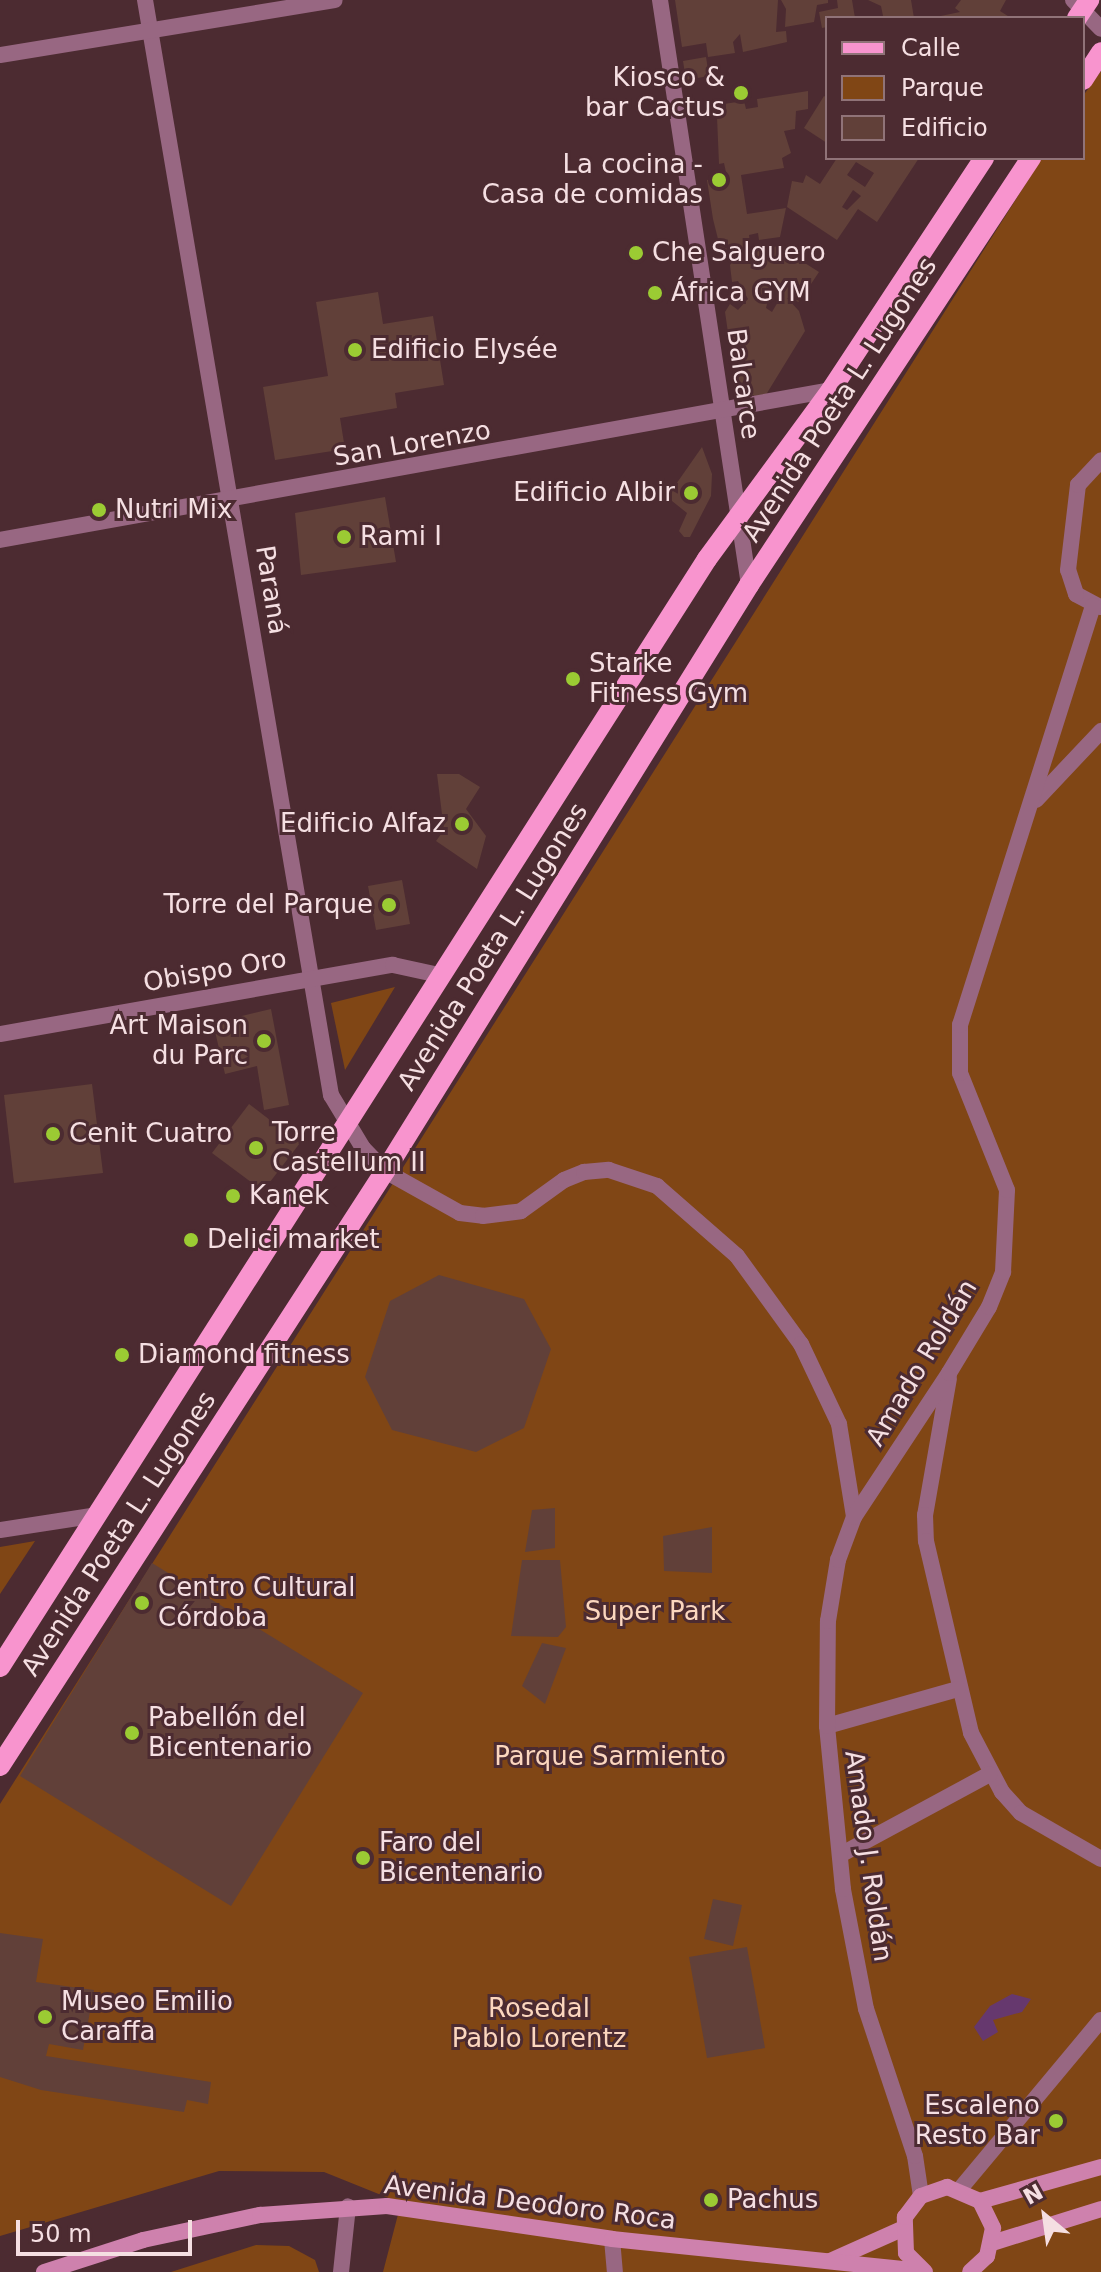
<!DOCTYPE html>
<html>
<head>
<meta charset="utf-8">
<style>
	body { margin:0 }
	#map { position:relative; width:1101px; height:2272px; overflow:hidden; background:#4c2b31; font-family:"DejaVu Sans",sans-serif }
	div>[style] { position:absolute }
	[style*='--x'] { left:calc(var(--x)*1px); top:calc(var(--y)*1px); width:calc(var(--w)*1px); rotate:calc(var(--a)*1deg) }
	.green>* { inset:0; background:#804615 }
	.water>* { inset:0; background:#66386e }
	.building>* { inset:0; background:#614039 }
	.round { border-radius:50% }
	.minor>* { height:16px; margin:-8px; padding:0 8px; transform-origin:8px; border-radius:8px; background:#986782 }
	.secondary>* { height:16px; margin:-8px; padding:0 8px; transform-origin:8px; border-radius:8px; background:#ce81ad }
	.primary>* { height:20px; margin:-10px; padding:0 10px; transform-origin:10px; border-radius:10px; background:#f894ce }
	.dots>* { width:22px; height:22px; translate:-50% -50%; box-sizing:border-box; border:4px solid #4c2b31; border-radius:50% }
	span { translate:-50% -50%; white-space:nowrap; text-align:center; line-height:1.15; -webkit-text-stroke:6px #4c2b31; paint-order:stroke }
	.poi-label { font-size:26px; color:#f5dfe2 }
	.right { translate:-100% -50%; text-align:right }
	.left { translate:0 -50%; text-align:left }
	.street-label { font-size:26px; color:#f5dfe2 }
	.park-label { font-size:26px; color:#fbd6be }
	.legend { position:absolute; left:825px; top:16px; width:260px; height:144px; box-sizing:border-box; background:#4c2b31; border:2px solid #907378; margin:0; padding:10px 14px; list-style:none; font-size:24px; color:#f5dfe2 }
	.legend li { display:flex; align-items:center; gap:16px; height:40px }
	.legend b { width:40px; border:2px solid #907378 }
	.north { position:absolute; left:1005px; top:2176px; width:80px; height:80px; -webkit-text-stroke:6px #4c2b31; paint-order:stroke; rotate:331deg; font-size:22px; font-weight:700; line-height:32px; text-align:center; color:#f5dfe2 }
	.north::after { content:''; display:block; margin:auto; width:28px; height:36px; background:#f5dfe2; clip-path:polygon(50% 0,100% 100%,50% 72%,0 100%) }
	.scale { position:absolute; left:16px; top:2220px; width:176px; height:36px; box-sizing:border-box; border:4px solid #f5dfe2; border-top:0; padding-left:10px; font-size:24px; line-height:28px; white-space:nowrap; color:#f5dfe2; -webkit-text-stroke:6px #4c2b31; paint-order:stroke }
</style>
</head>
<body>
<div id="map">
	<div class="green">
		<div style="clip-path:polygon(1101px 71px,1101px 2272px,383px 2272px,401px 2203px,324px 2172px,219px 2171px,0 2236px,0 1804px,1042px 158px,1083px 158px,1083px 96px)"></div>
		<div style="clip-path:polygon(395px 987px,345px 1070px,331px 1003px)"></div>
		<div style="clip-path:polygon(35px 1541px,0 1594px,0 1547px)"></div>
		<div style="clip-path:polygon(256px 2245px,289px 2246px,315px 2260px,319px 2272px,171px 2272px)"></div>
	</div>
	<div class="water">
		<div style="clip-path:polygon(1012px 1994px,1031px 1999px,1022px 2012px,993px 2020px,998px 2032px,983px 2041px,974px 2027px,990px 2006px)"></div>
	</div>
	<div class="building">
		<div style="clip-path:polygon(675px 0,778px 0,776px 32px,786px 31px,787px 42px,743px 52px,740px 34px,733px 42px,735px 53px,708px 57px,706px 43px,682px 47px)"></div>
		<div style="clip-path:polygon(781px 0,828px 0,828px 3px,817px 5px,814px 22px,785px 27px,786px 9px)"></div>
		<div style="clip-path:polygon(837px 0,852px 0,855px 18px,827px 18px,827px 27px,822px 28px,819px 12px,838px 8px)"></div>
		<div style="clip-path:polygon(868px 0,911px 0,914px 18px,883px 16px,881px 6px)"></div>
		<div style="clip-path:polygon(961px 0,1006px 0,1000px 11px,1011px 18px,931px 18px,960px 12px,955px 8px)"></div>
		<div style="clip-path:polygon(706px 57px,709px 76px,686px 80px,683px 61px)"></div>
		<div style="clip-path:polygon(evenodd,808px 91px,808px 109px,796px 111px,795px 129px,784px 131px,791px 153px,782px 158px,784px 168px,741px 175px,747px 214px,786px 208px,780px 237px,759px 240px,758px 233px,749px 235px,751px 251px,778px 246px,819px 272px,799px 302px,787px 298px,799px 311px,805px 331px,764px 398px,755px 400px,754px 395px,738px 401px,725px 312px,730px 304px,738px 310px,748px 299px,738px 281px,732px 282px,730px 265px,739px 253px,722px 255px,713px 219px,707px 180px,727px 177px,724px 163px,719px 164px,717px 117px,711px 117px,710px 106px,744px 101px,746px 109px,758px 107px,757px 99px,808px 91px,771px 288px,782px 295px,772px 312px,766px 308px,771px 288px)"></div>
		<div style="clip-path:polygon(824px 96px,827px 98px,827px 143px,804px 128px)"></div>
		<div style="clip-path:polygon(evenodd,837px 158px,919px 158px,877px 222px,858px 209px,837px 240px,787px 207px,792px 181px,803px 183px,806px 175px,820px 184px,837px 158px,856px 162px,874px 173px,865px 187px,847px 175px,856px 162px,837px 158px,853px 190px,861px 196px,847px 210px,842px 207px,853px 190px)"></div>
		<div style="clip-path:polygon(378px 292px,383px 324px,433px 316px,444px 385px,395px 393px,397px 408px,340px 418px,345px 449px,275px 460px,263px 387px,328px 376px,316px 302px)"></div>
		<div style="clip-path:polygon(702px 447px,712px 474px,711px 496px,690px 537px,684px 537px,679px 531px,687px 513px,667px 497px)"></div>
		<div style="clip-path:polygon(385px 497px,396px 562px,301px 575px,295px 513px)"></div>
		<div style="clip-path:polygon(437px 774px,459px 774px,480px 787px,466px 809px,486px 836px,477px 869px,436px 841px,444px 830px)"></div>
		<div style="clip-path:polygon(402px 880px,410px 924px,376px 930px,368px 886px)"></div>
		<div style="clip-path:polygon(271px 1009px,289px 1105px,264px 1110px,257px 1066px,225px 1074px,213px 1023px)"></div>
		<div style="clip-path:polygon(92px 1084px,103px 1173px,14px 1183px,4px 1095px)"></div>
		<div style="clip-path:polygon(249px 1104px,300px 1143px,263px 1191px,212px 1153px)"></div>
		<div style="clip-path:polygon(439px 1275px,524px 1299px,551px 1349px,524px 1428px,476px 1452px,392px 1430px,365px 1377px,390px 1301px)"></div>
		<div style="clip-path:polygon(555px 1508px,555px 1548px,525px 1552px,532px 1510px)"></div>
		<div style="clip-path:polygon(712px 1527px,712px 1573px,664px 1571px,663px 1536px)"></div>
		<div style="clip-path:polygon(522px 1560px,560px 1560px,566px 1627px,558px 1637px,511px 1636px)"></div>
		<div style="clip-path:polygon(152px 1563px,363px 1693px,231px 1906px,20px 1776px)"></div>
		<div style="clip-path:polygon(542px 1643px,566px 1648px,545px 1704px,522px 1686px)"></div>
		<div class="round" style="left:353px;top:1847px;width:18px;height:18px"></div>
		<div style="clip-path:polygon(713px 1899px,742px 1905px,733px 1946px,704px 1939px)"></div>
		<div style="clip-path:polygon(0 1933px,43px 1939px,36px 1982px,94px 1990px,83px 2050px,49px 2044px,46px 2056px,211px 2082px,208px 2104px,187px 2100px,184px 2112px,41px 2090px,0 2077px)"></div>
		<div style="clip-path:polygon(747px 1947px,765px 2048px,707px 2058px,689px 1957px)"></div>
	</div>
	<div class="minor">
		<div style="--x:145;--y:0;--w:1111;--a:80.36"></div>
		<div style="--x:331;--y:1095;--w:62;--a:58.9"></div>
		<div style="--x:363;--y:1148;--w:32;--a:46"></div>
		<div style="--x:385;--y:1171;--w:86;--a:29.2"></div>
		<div style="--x:460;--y:1213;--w:23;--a:7"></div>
		<div style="--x:483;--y:1216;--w:38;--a:-7"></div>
		<div style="--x:521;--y:1211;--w:53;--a:-35.8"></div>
		<div style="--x:564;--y:1180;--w:22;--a:-22"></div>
		<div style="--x:584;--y:1172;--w:25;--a:-5"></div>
		<div style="--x:609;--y:1170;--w:51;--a:18.4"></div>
		<div style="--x:657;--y:1186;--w:106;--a:41.2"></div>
		<div style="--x:737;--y:1256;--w:109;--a:54"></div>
		<div style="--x:801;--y:1344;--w:89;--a:64.6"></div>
		<div style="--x:839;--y:1424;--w:94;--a:80.8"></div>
		<div style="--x:660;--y:0;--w:592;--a:81.35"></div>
		<div style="--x:1073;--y:0;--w:40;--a:46"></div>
		<div style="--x:0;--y:55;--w:339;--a:-9.3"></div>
		<div style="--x:0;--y:540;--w:844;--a:-10.23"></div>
		<div style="--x:1100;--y:607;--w:27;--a:-152"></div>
		<div style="--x:1076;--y:594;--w:25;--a:-108"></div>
		<div style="--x:1068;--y:570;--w:86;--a:-83.3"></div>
		<div style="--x:1078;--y:485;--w:34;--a:-47"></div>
		<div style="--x:1036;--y:800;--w:95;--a:-46.7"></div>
		<div style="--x:0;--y:1034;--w:399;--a:-10"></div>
		<div style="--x:393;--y:965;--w:47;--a:12.3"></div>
		<div style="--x:949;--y:1378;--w:139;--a:99.9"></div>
		<div style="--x:925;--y:1515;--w:26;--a:88"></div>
		<div style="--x:926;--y:1541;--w:197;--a:76.8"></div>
		<div style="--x:971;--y:1733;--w:67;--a:62.3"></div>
		<div style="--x:1002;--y:1792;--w:28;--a:48"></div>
		<div style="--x:1021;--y:1813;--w:92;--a:29.9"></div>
		<div style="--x:0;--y:1530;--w:99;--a:-8.7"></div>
		<div style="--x:827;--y:1726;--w:136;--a:-15.8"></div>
		<div style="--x:840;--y:1855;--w:170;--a:-28.4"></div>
		<div style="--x:960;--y:2189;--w:220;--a:-50.2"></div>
		<div style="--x:921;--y:2196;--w:40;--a:-98.5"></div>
		<div style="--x:915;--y:2156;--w:155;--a:-108.4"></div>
		<div style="--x:866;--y:2009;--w:122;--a:-100.9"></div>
		<div style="--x:843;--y:1889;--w:164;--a:-95.6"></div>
		<div style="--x:827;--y:1726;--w:105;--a:-89.5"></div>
		<div style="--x:828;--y:1621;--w:62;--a:-80.7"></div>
		<div style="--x:838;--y:1560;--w:46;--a:-69.6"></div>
		<div style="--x:854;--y:1517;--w:173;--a:-56.6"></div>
		<div style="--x:949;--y:1373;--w:77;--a:-58.8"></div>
		<div style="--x:989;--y:1307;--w:38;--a:-68"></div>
		<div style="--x:1003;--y:1272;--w:82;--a:-87.2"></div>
		<div style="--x:1007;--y:1190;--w:126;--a:-111.9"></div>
		<div style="--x:960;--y:1073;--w:48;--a:-90"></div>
		<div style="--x:960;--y:1025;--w:440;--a:-72.4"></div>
		<div style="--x:612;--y:2239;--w:33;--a:85"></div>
		<div style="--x:341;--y:2272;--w:66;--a:-83.9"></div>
	</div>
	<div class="secondary">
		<div style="--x:980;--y:2201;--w:126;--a:-15.7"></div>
		<div style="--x:992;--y:2243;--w:114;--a:-17.3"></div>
		<div style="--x:830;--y:2261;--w:79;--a:-24"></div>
		<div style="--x:44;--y:2272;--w:104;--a:-17.9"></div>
		<div style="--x:143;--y:2240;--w:120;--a:-12.1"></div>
		<div style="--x:260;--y:2215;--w:127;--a:-4.1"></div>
		<div style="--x:387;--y:2206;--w:227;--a:8.3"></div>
		<div style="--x:612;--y:2239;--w:312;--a:5.9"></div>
		<div style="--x:925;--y:2272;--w:27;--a:-135"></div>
		<div style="--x:906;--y:2253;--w:36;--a:-92"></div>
		<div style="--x:905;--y:2217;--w:26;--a:-53"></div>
		<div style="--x:921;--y:2196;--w:28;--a:-19"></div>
		<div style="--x:947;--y:2187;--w:36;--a:23"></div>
		<div style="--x:980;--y:2201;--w:30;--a:64"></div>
		<div style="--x:993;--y:2228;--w:29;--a:102"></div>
		<div style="--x:987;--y:2256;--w:23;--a:137"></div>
	</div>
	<div class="primary">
		<div style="--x:1077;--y:18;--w:22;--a:-56"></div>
		<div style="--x:1083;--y:80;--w:33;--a:-57"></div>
		<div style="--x:0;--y:1667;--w:1314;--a:-57.46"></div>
		<div style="--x:707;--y:559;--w:210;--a:-53.7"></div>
		<div style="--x:831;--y:390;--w:278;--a:-56.6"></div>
		<div style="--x:0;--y:1766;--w:709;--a:-57.09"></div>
		<div style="--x:385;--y:1171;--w:690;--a:-58.15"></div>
		<div style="--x:749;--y:585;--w:512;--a:-56.56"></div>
	</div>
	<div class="dots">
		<div style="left:741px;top:93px;background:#9bcb33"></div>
		<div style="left:719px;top:180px;background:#9bcb33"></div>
		<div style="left:636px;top:253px;background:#9bcb33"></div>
		<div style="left:655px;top:293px;background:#9bcb33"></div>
		<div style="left:355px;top:350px;background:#9bcb33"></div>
		<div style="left:691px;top:493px;background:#9bcb33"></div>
		<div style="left:99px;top:510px;background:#9bcb33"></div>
		<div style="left:344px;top:537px;background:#9bcb33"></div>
		<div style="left:573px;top:679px;background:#9bcb33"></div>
		<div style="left:462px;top:824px;background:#9bcb33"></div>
		<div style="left:389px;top:905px;background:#9bcb33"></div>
		<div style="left:264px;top:1041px;background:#9bcb33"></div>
		<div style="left:53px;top:1134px;background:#9bcb33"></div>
		<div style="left:256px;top:1148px;background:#9bcb33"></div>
		<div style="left:233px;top:1196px;background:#9bcb33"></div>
		<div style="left:191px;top:1240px;background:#9bcb33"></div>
		<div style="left:122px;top:1355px;background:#9bcb33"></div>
		<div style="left:142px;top:1603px;background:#9bcb33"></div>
		<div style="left:132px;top:1733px;background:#9bcb33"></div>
		<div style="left:363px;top:1858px;background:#9bcb33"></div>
		<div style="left:45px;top:2017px;background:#9bcb33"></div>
		<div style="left:1056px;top:2121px;background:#9bcb33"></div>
		<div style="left:711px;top:2200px;background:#9bcb33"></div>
	</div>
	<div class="poi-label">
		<span class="right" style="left:725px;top:93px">Kiosco &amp;<br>bar Cactus</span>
		<span class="right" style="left:703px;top:180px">La cocina -<br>Casa de comidas</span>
		<span class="left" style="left:652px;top:253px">Che Salguero</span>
		<span class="left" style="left:671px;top:293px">África GYM</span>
		<span class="left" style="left:371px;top:350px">Edificio Elysée</span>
		<span class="right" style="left:675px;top:493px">Edificio Albir</span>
		<span class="left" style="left:115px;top:510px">Nutri Mix</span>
		<span class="left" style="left:360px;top:537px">Rami I</span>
		<span class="left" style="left:589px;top:679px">Starke<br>Fitness Gym</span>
		<span class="right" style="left:446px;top:824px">Edificio Alfaz</span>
		<span class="right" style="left:373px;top:905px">Torre del Parque</span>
		<span class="right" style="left:248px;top:1041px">Art Maison<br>du Parc</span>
		<span class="left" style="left:272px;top:1148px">Torre<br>Castellum II</span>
		<span class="left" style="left:69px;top:1134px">Cenit Cuatro</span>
		<span class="left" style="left:249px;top:1196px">Kanek</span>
		<span class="left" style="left:207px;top:1240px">Delici market</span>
		<span class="left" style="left:138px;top:1355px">Diamond fitness</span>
		<span class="left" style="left:158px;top:1603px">Centro Cultural<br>Córdoba</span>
		<span class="left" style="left:148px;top:1733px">Pabellón del<br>Bicentenario</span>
		<span class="left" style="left:379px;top:1858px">Faro del<br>Bicentenario</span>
		<span class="left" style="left:61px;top:2017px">Museo Emilio<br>Caraffa</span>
		<span class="right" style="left:1040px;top:2121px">Escaleno<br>Resto Bar</span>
		<span class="left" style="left:727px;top:2200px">Pachus</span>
	</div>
	<div class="street-label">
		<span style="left:743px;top:384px;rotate:82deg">Balcarce</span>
		<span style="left:840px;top:400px;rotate:-57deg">Avenida Poeta L. Lugones</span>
		<span style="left:412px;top:444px;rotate:-10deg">San Lorenzo</span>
		<span style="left:271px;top:590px;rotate:81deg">Paraná</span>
		<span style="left:493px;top:947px;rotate:-58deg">Avenida Poeta L. Lugones</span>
		<span style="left:215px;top:971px;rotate:-10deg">Obispo Oro</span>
		<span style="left:922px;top:1363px;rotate:-59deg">Amado Roldán</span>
		<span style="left:119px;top:1534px;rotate:-57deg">Avenida Poeta L. Lugones</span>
		<span style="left:868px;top:1856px;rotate:82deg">Amado J. Roldán</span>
		<span style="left:530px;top:2203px;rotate:7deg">Avenida Deodoro Roca</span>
	</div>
	<div class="park-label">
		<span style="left:655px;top:1612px">Super Park</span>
		<span style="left:610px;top:1757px">Parque Sarmiento</span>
		<span style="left:539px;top:2024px">Rosedal<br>Pablo Lorentz</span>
	</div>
	<ul class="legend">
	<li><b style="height:10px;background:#f894ce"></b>Calle</li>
	<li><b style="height:22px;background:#804615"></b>Parque</li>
	<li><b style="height:22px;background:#614039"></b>Edificio</li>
	</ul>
	<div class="north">N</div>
	<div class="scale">50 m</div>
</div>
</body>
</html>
